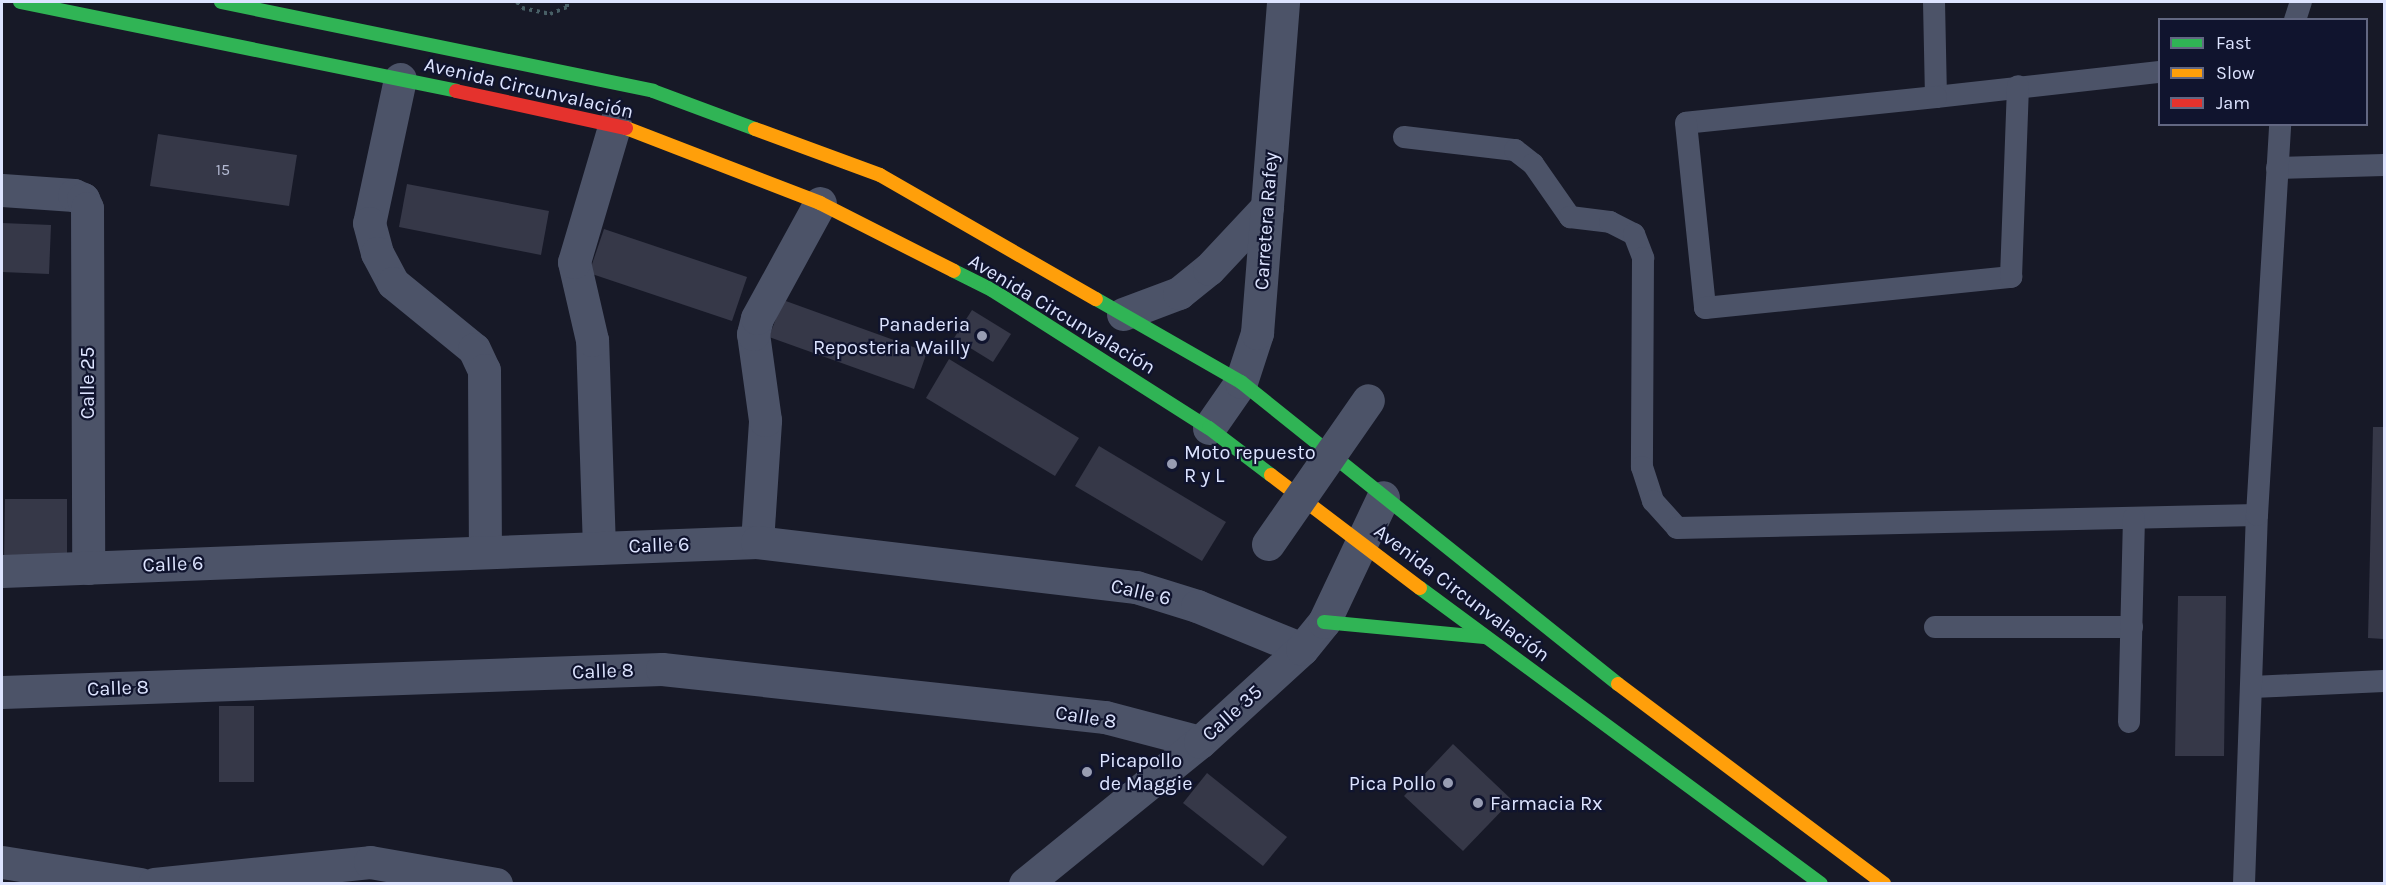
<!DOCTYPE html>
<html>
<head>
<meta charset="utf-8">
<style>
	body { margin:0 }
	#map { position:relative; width:2386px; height:885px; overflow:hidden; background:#171927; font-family:Karla,sans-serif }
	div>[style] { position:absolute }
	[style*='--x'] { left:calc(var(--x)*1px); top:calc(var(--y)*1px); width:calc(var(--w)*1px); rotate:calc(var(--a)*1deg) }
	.building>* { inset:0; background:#363848 }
	.path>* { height:4px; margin-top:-2px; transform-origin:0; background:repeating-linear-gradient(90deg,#485f66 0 3px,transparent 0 7.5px) }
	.lane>* { height:22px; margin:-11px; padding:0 11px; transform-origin:11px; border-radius:11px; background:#4c5368 }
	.street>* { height:33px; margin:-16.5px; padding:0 16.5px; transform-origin:16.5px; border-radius:16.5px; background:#4c5368 }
	.fast>* { height:14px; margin:-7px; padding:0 7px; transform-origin:7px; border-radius:7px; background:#30b455 }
	.slow>* { height:14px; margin:-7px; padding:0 7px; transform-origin:7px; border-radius:7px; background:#ff9f0a }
	.jam>* { height:14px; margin:-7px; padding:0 7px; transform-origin:7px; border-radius:7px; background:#e5322d }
	.street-bridge>* { height:33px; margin:-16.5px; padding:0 16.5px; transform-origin:16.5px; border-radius:16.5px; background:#4c5368 }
	.dots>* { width:16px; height:16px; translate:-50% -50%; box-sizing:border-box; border:3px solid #10142e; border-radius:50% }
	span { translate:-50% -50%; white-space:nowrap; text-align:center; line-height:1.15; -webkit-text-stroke:4.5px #10142e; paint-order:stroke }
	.number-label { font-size:16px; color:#b3b9d1 }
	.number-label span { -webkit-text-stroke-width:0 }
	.street-label { font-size:20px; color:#dde4ff }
	.poi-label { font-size:20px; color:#dde4ff }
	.right { translate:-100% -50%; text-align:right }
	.left { translate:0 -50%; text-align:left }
	.frame { position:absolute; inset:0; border:3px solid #dde4ff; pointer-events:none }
	.legend { position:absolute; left:2158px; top:18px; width:210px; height:108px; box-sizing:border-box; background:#10142e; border:2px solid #626782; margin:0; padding:8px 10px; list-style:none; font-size:18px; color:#dde4ff }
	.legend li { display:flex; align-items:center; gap:12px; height:30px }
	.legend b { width:30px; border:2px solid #626782 }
</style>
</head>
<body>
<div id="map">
	<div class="building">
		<div style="clip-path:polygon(158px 134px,297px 155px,289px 206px,150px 186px)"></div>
		<div style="clip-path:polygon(407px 184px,549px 211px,541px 255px,399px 227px)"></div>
		<div style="clip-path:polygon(2px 223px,51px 225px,49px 274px,2px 272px)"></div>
		<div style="clip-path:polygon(604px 229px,747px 277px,732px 321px,589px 273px)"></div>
		<div style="clip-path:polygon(783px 300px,927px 352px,914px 389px,769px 337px)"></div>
		<div style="clip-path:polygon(972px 310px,1011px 334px,993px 362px,954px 338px)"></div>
		<div style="clip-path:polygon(949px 359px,1079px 438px,1055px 476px,926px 398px)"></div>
		<div style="clip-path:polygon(2373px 427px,2384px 427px,2384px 639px,2368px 638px)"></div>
		<div style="clip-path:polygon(1099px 446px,1226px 522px,1202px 561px,1075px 486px)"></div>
		<div style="clip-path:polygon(5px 499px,67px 499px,67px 562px,4px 562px)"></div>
		<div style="clip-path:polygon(2178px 596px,2226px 596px,2224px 756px,2175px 756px)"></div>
		<div style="clip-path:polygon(219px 706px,254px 706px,254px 782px,219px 782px)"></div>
		<div style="clip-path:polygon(1453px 744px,1512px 800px,1463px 851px,1404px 796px)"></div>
		<div style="clip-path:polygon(1207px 773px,1287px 837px,1263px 866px,1183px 803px)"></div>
	</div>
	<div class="path">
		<div style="--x:517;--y:2;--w:8;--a:50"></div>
		<div style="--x:522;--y:8;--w:29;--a:12"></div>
		<div style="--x:550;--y:14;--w:18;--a:-22"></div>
		<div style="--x:567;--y:7;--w:5;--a:-90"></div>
	</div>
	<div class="lane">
		<div style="--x:1934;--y:2;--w:95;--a:88.8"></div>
		<div style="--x:1936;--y:97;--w:225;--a:-6.4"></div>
		<div style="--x:2295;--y:20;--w:19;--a:-72"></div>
		<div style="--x:1936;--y:97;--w:251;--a:174.1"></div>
		<div style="--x:1686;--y:123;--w:186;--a:84.1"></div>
		<div style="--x:1705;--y:308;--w:308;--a:-5.8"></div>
		<div style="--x:2011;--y:277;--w:191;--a:-87.9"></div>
		<div style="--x:1404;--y:137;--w:112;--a:6.7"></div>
		<div style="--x:1515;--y:150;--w:23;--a:38"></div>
		<div style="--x:1533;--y:164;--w:65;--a:55.1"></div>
		<div style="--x:1570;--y:217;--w:40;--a:7.1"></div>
		<div style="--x:1610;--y:222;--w:27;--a:27"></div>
		<div style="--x:1634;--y:234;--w:26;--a:69"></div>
		<div style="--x:1643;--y:258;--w:209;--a:90.3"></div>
		<div style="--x:1642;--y:467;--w:36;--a:72"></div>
		<div style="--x:1653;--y:501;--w:36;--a:48"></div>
		<div style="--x:1677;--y:528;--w:580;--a:-1.28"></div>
		<div style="--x:2277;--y:168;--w:107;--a:-1.6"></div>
		<div style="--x:1935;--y:627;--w:197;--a:0"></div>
		<div style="--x:2252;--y:687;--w:132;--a:-2.6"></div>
		<div style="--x:2129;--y:722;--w:204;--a:-88.6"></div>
		<div style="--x:2244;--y:884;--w:369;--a:-88"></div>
		<div style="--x:2257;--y:515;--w:392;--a:-86.6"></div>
	</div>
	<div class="street">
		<div style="--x:400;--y:79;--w:147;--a:102.1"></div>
		<div style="--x:369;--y:223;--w:31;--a:75"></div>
		<div style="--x:377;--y:253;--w:34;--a:62"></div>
		<div style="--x:393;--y:283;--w:104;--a:39.2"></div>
		<div style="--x:474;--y:349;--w:23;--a:65"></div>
		<div style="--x:484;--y:370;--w:181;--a:89.7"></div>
		<div style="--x:2;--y:190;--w:72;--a:4"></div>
		<div style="--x:74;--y:195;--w:10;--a:24"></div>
		<div style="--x:83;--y:199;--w:10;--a:66"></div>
		<div style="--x:87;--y:208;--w:360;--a:89.8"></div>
		<div style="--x:1123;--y:314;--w:60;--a:-20.6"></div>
		<div style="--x:1179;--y:293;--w:38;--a:-39"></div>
		<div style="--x:1209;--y:269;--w:85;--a:-46.9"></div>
		<div style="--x:1209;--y:428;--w:56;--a:-55.2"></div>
		<div style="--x:1241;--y:382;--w:52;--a:-71.9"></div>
		<div style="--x:1257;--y:333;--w:332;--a:-85.5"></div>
		<div style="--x:757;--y:542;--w:122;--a:-86.2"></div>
		<div style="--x:765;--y:420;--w:87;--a:-97.9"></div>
		<div style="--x:753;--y:334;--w:16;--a:-76"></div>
		<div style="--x:757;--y:318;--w:131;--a:-61.3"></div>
		<div style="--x:599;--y:548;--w:208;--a:-91.9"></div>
		<div style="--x:592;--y:340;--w:80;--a:-103"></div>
		<div style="--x:574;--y:262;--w:144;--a:-73.5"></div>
		<div style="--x:2;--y:571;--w:756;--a:-2.2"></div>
		<div style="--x:757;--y:542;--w:382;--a:6.8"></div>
		<div style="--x:1136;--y:587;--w:64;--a:17.3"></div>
		<div style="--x:1197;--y:606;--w:113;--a:22.3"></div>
		<div style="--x:2;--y:692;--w:660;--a:-2"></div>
		<div style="--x:662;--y:669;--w:446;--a:6.2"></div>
		<div style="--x:1105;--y:717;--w:98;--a:14.7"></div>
		<div style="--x:2;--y:862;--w:140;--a:9.1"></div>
		<div style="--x:154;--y:884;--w:217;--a:-5.8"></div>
		<div style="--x:370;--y:862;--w:128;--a:9.9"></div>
		<div style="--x:1025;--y:884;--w:225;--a:-39.1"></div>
		<div style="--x:1200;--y:742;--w:138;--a:-42.4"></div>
		<div style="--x:1302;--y:649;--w:35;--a:-51"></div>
		<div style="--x:1324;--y:622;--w:138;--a:-64.7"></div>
	</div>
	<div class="fast">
		<div style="--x:20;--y:2;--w:445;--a:11.5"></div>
		<div style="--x:221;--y:2;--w:441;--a:11.6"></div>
		<div style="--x:653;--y:91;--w:109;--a:20.4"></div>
		<div style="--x:954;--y:271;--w:42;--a:26.6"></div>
		<div style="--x:992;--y:290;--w:257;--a:32.5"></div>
		<div style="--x:1209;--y:428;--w:78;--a:37.2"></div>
		<div style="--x:1096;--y:299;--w:167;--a:29.8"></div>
		<div style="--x:1241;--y:382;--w:483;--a:38.7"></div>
		<div style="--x:1420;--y:588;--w:498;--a:36.4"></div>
		<div style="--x:1324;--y:622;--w:161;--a:5.4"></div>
	</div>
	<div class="slow">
		<div style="--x:626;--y:128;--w:208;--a:21.1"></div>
		<div style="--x:820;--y:203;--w:150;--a:26.9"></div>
		<div style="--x:755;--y:129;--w:133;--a:20.2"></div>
		<div style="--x:880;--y:175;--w:249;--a:29.9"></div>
		<div style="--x:1271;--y:475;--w:187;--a:37.2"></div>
		<div style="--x:1618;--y:684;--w:333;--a:36.9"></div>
	</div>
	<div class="jam">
		<div style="--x:456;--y:91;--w:174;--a:12.3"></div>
	</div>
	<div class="street-bridge">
		<div style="--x:1268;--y:544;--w:175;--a:-55.2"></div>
	</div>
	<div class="dots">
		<div style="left:982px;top:336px;background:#989db3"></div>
		<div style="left:1172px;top:464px;background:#989db3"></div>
		<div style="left:1087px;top:772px;background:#989db3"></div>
		<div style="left:1448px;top:783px;background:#989db3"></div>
		<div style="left:1478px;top:803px;background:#989db3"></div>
	</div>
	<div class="number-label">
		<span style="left:223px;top:170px">15</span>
	</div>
	<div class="street-label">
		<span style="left:529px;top:88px;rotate:13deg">Avenida Circunvalación</span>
		<span style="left:1266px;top:221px;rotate:-86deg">Carretera Rafey</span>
		<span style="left:1062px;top:314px;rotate:31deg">Avenida Circunvalación</span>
		<span style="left:87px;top:383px;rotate:-90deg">Calle 25</span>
		<span style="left:659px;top:545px;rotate:-2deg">Calle 6</span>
		<span style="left:173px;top:564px;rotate:-2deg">Calle 6</span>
		<span style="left:1141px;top:592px;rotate:13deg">Calle 6</span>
		<span style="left:1462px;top:593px;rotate:37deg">Avenida Circunvalación</span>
		<span style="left:603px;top:671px;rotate:-2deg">Calle 8</span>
		<span style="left:118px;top:688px;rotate:-2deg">Calle 8</span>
		<span style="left:1232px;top:713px;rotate:-42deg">Calle 35</span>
		<span style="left:1086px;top:717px;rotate:9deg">Calle 8</span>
	</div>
	<div class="poi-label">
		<span class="right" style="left:970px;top:336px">Panaderia<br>Reposteria Wailly</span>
		<span class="left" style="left:1184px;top:464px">Moto repuesto<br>R y L</span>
		<span class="left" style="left:1099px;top:772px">Picapollo<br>de Maggie</span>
		<span class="right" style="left:1436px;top:783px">Pica Pollo</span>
		<span class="left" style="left:1490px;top:803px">Farmacia Rx</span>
	</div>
	<div class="frame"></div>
	<ul class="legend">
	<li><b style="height:8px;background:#30b455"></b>Fast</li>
	<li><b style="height:8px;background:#ff9f0a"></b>Slow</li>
	<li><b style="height:8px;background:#e5322d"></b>Jam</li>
	</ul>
</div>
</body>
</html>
